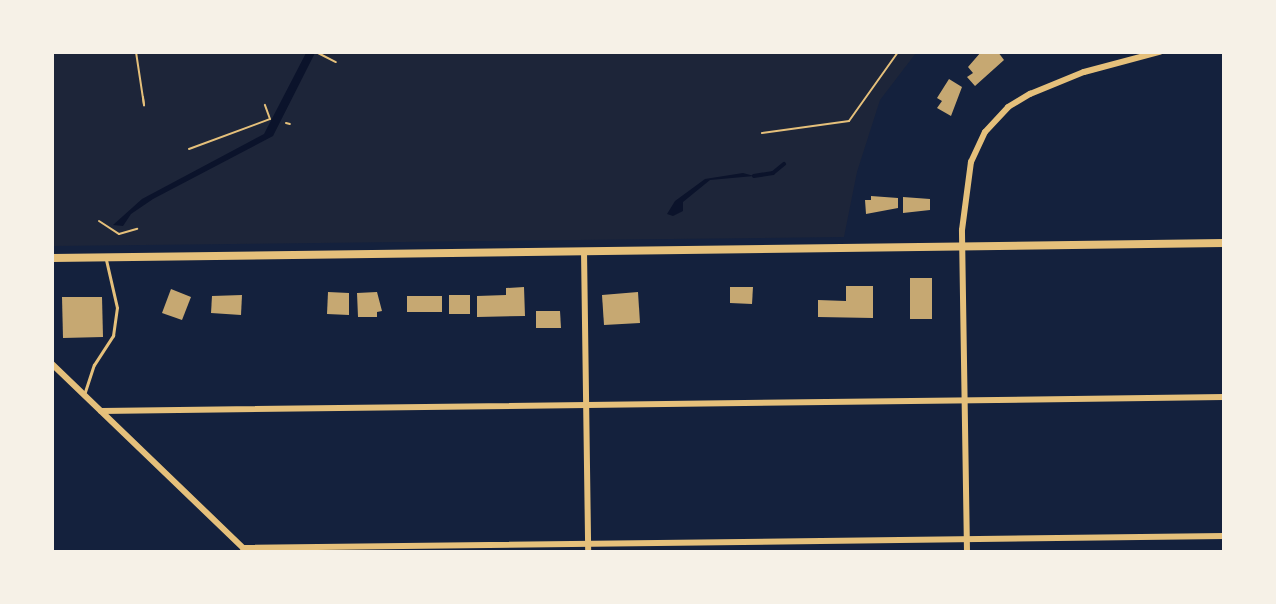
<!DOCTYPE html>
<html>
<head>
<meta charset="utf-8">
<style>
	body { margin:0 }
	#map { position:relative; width:1276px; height:604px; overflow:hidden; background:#14213d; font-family:"PT Sans Narrow",sans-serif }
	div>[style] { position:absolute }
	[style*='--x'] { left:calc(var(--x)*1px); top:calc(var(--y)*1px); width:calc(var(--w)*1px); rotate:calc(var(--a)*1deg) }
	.green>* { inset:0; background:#1d2539 }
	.water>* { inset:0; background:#0b132b }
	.stream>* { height:3.5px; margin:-1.75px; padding:0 1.75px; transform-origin:1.75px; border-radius:1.75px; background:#0b132b }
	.building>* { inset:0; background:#c6a872 }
	.path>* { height:2px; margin:-1px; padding:0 1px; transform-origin:1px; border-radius:1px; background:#e5c07b }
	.service>* { height:2.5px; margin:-1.25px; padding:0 1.25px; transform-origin:1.25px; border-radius:1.25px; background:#e5c07b }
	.minor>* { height:6px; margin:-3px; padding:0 3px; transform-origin:3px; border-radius:3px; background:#e5c07b }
	.tertiary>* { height:8px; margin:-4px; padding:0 4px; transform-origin:4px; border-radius:4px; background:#e5c07b }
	span { translate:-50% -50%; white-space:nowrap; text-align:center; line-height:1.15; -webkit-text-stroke:5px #f6f1e7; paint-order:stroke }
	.frame { position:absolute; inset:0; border:54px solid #f6f1e7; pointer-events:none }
</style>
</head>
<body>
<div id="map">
	<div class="green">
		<div style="clip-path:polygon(52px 53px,916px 53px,880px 100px,857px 172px,844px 237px,53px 246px)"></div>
	</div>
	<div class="water">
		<div style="clip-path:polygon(306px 53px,315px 53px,273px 136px,153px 199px,131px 214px,123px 226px,113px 225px,142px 199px,264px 134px)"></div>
		<div style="clip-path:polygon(743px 173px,754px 176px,710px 180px,683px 202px,683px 211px,673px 216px,667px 214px,675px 201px,705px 179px)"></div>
	</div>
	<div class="stream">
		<div style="--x:754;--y:176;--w:19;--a:-9"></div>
		<div style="--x:773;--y:173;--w:14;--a:-39"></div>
	</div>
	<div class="building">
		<div style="clip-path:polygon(981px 52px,998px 52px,1004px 60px,975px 86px,967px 77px,973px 73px,968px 67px)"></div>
		<div style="clip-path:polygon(949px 79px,962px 87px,951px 116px,937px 108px,942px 101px,937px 98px)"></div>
		<div style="clip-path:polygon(871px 196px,898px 198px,898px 208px,866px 214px,865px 200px,871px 200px)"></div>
		<div style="clip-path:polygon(903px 197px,930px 199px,930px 210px,903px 213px)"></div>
		<div style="clip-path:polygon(910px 278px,932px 278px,932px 319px,910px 319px)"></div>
		<div style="clip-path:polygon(846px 286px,873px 286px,873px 318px,818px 317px,818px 300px,846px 301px)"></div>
		<div style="clip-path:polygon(524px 287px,525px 316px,477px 317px,477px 296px,506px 295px,506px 288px)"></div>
		<div style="clip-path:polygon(730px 287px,753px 287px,752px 304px,730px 303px)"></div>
		<div style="clip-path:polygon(171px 289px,191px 297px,182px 320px,162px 313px)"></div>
		<div style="clip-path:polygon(328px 292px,349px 293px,349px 315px,327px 314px)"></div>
		<div style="clip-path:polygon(377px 292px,382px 311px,377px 312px,377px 317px,358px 317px,357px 293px)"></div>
		<div style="clip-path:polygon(638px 292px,640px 323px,604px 325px,602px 295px)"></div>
		<div style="clip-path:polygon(242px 295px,241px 315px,211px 313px,212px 296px)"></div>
		<div style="clip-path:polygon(449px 295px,470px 295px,470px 314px,449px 314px)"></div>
		<div style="clip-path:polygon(407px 296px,442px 296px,442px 312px,407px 312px)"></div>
		<div style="clip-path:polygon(62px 297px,102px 297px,103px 337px,63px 338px)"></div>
		<div style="clip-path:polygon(536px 311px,560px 311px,561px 328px,536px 328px)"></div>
	</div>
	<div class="path">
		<div style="--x:136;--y:52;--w:54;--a:81.4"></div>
		<div style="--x:144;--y:105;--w:8;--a:-97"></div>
		<div style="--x:318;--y:53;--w:20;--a:27"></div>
		<div style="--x:286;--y:123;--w:4;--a:14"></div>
		<div style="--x:762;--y:133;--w:88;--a:-7.9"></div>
		<div style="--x:849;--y:121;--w:85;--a:-54.6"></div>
		<div style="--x:189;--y:149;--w:86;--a:-20.3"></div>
		<div style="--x:270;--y:119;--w:15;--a:-110"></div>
		<div style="--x:99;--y:221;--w:24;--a:33"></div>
		<div style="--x:119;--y:234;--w:19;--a:-16"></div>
	</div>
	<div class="service">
		<div style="--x:85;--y:392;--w:28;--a:-72"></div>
		<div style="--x:94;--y:365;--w:35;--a:-57"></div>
		<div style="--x:113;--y:336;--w:28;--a:-82"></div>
		<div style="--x:117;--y:308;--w:49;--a:-102.9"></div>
	</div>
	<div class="minor">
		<div style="--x:584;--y:251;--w:301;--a:89.2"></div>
		<div style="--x:52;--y:364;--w:268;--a:43.9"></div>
		<div style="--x:101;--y:411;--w:1123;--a:-0.71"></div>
		<div style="--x:243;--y:548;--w:981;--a:-0.7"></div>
		<div style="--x:967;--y:552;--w:322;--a:-90.9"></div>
		<div style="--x:962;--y:230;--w:69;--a:-82.5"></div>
		<div style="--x:971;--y:162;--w:33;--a:-65"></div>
		<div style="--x:985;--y:132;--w:34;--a:-47"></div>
		<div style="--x:1008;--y:107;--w:26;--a:-31"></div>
		<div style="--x:1030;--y:94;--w:58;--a:-22.2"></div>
		<div style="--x:1084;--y:72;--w:78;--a:-14.9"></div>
	</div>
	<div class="tertiary">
		<div style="--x:52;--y:258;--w:1172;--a:-0.73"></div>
	</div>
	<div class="frame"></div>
</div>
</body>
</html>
